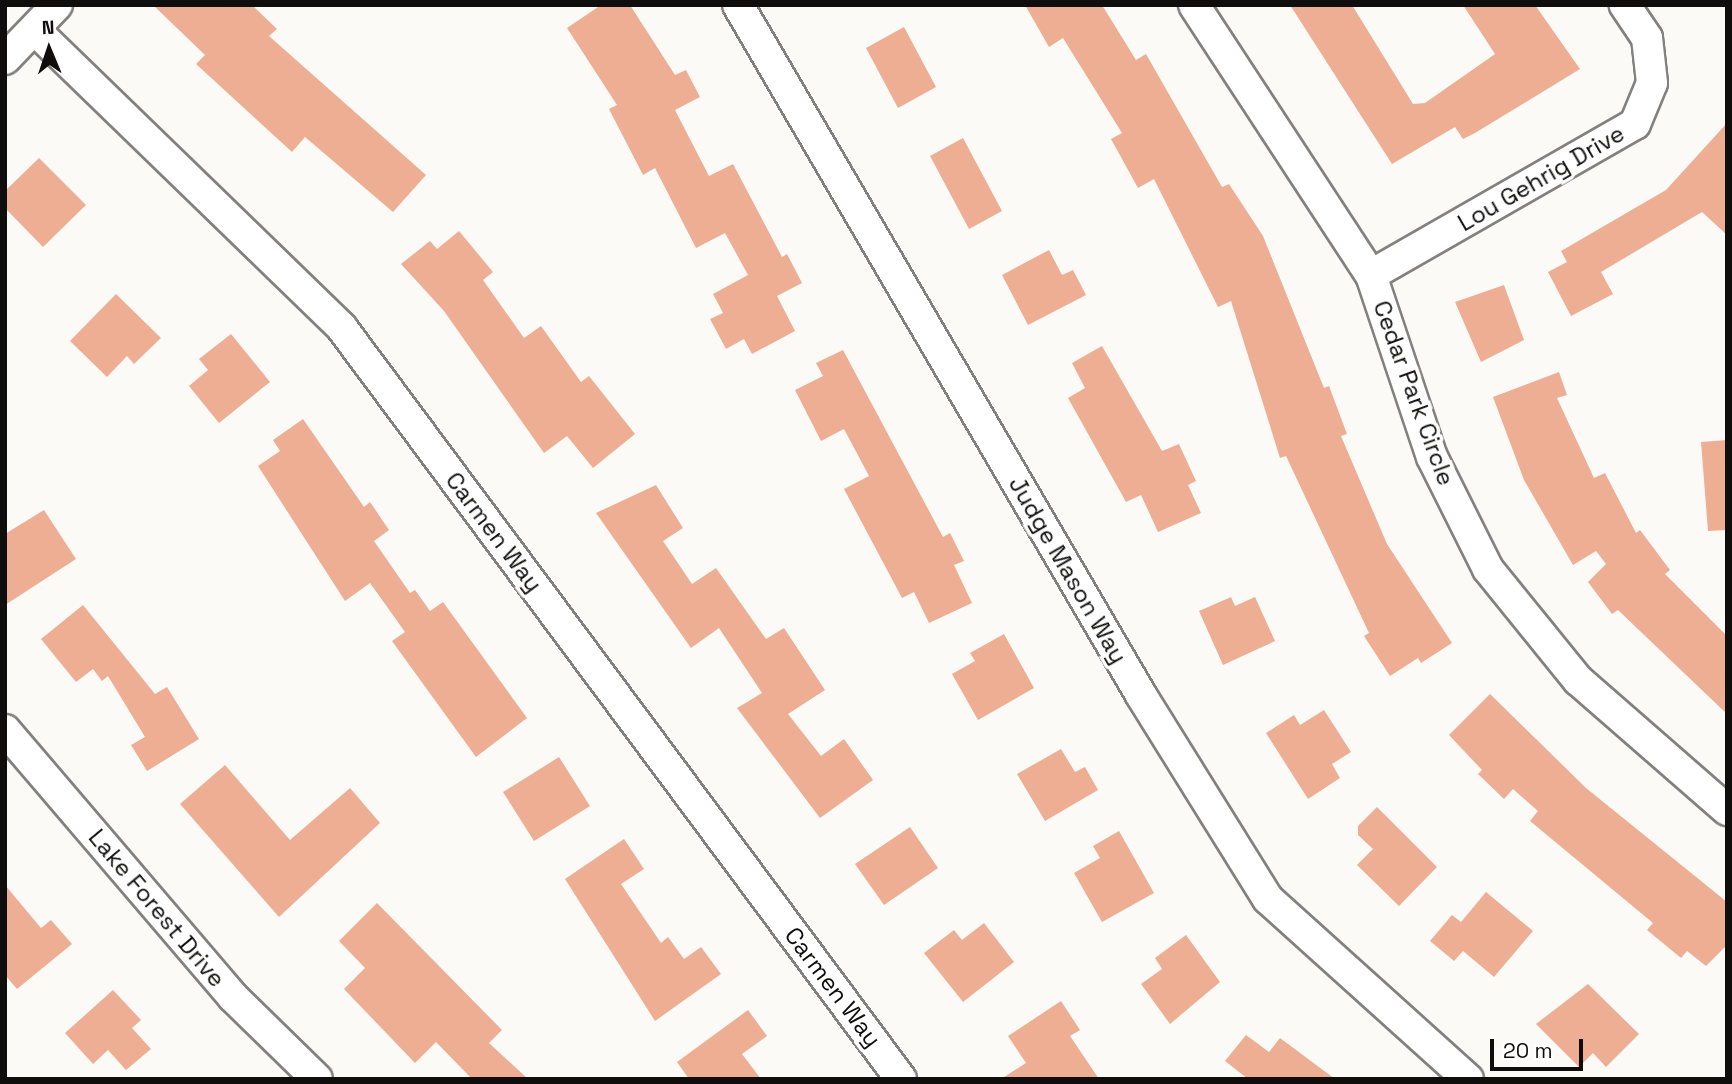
<!DOCTYPE html>
<html>
<head>
<meta charset="utf-8">
<style>
	body { margin:0 }
	#map { position:relative; width:1732px; height:1084px; overflow:hidden; background:#fcfaf7; font-family:"Space Grotesk",sans-serif }
	div>[style] { position:absolute }
	[style*='--x'] { left:calc(var(--x)*1px); top:calc(var(--y)*1px); width:calc(var(--w)*1px); rotate:calc(var(--a)*1deg) }
	.building>* { inset:0; background:#eeae94 }
	.roads { filter:drop-shadow(2px 0 #83817f) drop-shadow(-2px 0 #83817f) drop-shadow(0 2px #83817f) drop-shadow(0 -2px #83817f) }
	.street>* { height:30px; margin:-15px; padding:0 15px; transform-origin:15px; border-radius:15px; background:#fff }
	span { translate:-50% -50%; white-space:nowrap; text-align:center; line-height:1.15; -webkit-text-stroke:7px #fff; paint-order:stroke }
	.street-label { font-size:24px; color:#0f0e0d }
	.frame { position:absolute; inset:0; border:7px solid #0f0e0d; pointer-events:none }
	.north { position:absolute; left:14px; top:14px; width:70px; height:70px; -webkit-text-stroke:5px #fff; paint-order:stroke; rotate:358deg; font-size:19px; font-weight:700; line-height:28px; text-align:center; color:#0f0e0d }
	.north::after { content:''; display:block; margin:auto; width:24px; height:32px; background:#0f0e0d; clip-path:polygon(50% 0,100% 100%,50% 72%,0 100%) }
	.scale { position:absolute; left:1490px; top:1039px; width:93px; height:32px; box-sizing:border-box; border:4px solid #0f0e0d; border-top:0; padding-left:9px; font-size:21px; line-height:24px; white-space:nowrap; color:#0f0e0d; -webkit-text-stroke:5px #fff; paint-order:stroke }
</style>
</head>
<body>
<div id="map">
	<div class="building">
		<div style="clip-path:polygon(153px 5px,252px 5px,277px 29px,269px 36px,426px 175px,393px 212px,305px 137px,292px 152px,196px 64px,205px 55px)"></div>
		<div style="clip-path:polygon(601px 5px,630px 5px,675px 75px,686px 70px,700px 97px,675px 110px,709px 176px,733px 164px,782px 257px,787px 254px,802px 283px,777px 296px,795px 331px,752px 354px,744px 339px,726px 349px,710px 319px,723px 313px,713px 294px,748px 275px,725px 233px,696px 248px,655px 168px,643px 175px,609px 109px,617px 105px,567px 28px)"></div>
		<div style="clip-path:polygon(1025px 5px,1102px 5px,1136px 60px,1146px 54px,1222px 187px,1229px 184px,1263px 236px,1324px 388px,1329px 386px,1347px 434px,1341px 436px,1387px 544px,1452px 643px,1421px 663px,1418px 658px,1390px 676px,1364px 636px,1369px 633px,1286px 456px,1280px 458px,1231px 301px,1218px 307px,1154px 179px,1138px 188px,1111px 139px,1122px 133px,1063px 38px,1049px 47px)"></div>
		<div style="clip-path:polygon(1290px 5px,1352px 5px,1413px 104px,1425px 103px,1495px 54px,1463px 5px,1535px 5px,1580px 69px,1475px 133px,1463px 139px,1455px 127px,1392px 164px)"></div>
		<div style="clip-path:polygon(904px 27px,936px 87px,898px 108px,866px 48px)"></div>
		<div style="clip-path:polygon(1727px 123px,1727px 235px,1702px 212px,1601px 272px,1613px 294px,1571px 316px,1548px 272px,1567px 262px,1561px 251px,1666px 190px)"></div>
		<div style="clip-path:polygon(963px 138px,1002px 211px,969px 229px,930px 156px)"></div>
		<div style="clip-path:polygon(39px 158px,86px 205px,43px 247px,5px 208px,5px 191px)"></div>
		<div style="clip-path:polygon(459px 231px,493px 272px,483px 280px,524px 338px,541px 326px,581px 382px,589px 376px,635px 434px,593px 468px,567px 436px,544px 453px,444px 311px,401px 264px,430px 241px,437px 249px)"></div>
		<div style="clip-path:polygon(1049px 250px,1062px 275px,1073px 270px,1086px 295px,1028px 325px,1002px 275px)"></div>
		<div style="clip-path:polygon(1504px 285px,1524px 340px,1481px 362px,1455px 302px)"></div>
		<div style="clip-path:polygon(116px 294px,161px 338px,134px 364px,127px 356px,107px 377px,70px 341px)"></div>
		<div style="clip-path:polygon(231px 334px,270px 382px,219px 423px,189px 386px,208px 370px,199px 359px)"></div>
		<div style="clip-path:polygon(1102px 346px,1162px 451px,1179px 444px,1196px 481px,1188px 485px,1201px 513px,1158px 532px,1141px 495px,1126px 502px,1068px 398px,1085px 388px,1072px 363px)"></div>
		<div style="clip-path:polygon(843px 350px,943px 537px,950px 533px,964px 561px,954px 565px,972px 603px,929px 623px,914px 592px,902px 598px,844px 489px,869px 476px,844px 429px,821px 441px,795px 390px,823px 376px,816px 363px)"></div>
		<div style="clip-path:polygon(1559px 372px,1567px 395px,1557px 398px,1594px 478px,1605px 473px,1636px 533px,1640px 530px,1670px 570px,1665px 574px,1727px 636px,1727px 714px,1618px 610px,1612px 614px,1588px 582px,1606px 564px,1596px 551px,1573px 565px,1524px 480px,1493px 397px)"></div>
		<div style="clip-path:polygon(303px 419px,364px 507px,370px 502px,389px 530px,374px 541px,410px 593px,415px 590px,430px 611px,443px 602px,527px 718px,476px 757px,392px 641px,405px 632px,370px 583px,345px 601px,258px 466px,280px 451px,273px 440px)"></div>
		<div style="clip-path:polygon(1727px 440px,1727px 530px,1708px 531px,1701px 442px)"></div>
		<div style="clip-path:polygon(656px 485px,683px 528px,663px 541px,692px 584px,716px 568px,766px 639px,784px 628px,825px 690px,788px 714px,821px 756px,844px 739px,873px 780px,820px 818px,737px 708px,762px 693px,719px 628px,691px 648px,596px 513px)"></div>
		<div style="clip-path:polygon(44px 510px,76px 559px,5px 605px,5px 534px)"></div>
		<div style="clip-path:polygon(1231px 597px,1235px 606px,1255px 597px,1275px 641px,1223px 665px,1199px 611px)"></div>
		<div style="clip-path:polygon(83px 605px,155px 694px,167px 687px,199px 739px,147px 771px,131px 745px,145px 737px,108px 676px,102px 681px,93px 669px,76px 682px,41px 639px)"></div>
		<div style="clip-path:polygon(1004px 634px,1034px 688px,978px 720px,952px 674px,975px 661px,970px 653px)"></div>
		<div style="clip-path:polygon(1490px 694px,1586px 788px,1727px 902px,1727px 945px,1706px 966px,1687px 951px,1681px 958px,1647px 930px,1653px 923px,1530px 821px,1538px 811px,1513px 789px,1504px 799px,1478px 774px,1482px 770px,1449px 735px)"></div>
		<div style="clip-path:polygon(1324px 710px,1351px 752px,1332px 764px,1340px 778px,1308px 799px,1266px 733px,1294px 715px,1300px 725px)"></div>
		<div style="clip-path:polygon(1061px 749px,1075px 772px,1085px 767px,1098px 790px,1045px 821px,1017px 774px)"></div>
		<div style="clip-path:polygon(559px 757px,590px 806px,534px 841px,503px 792px)"></div>
		<div style="clip-path:polygon(225px 765px,290px 840px,350px 788px,380px 823px,279px 917px,180px 804px)"></div>
		<div style="clip-path:polygon(1377px 807px,1437px 867px,1399px 906px,1357px 865px,1373px 849px,1358px 835px,1358px 826px)"></div>
		<div style="clip-path:polygon(910px 827px,938px 868px,884px 905px,855px 864px)"></div>
		<div style="clip-path:polygon(1119px 831px,1154px 893px,1102px 922px,1074px 873px,1100px 858px,1093px 846px)"></div>
		<div style="clip-path:polygon(624px 839px,644px 869px,621px 884px,661px 943px,668px 937px,684px 959px,701px 947px,721px 974px,655px 1021px,565px 879px)"></div>
		<div style="clip-path:polygon(5px 885px,41px 928px,51px 920px,72px 944px,17px 989px,5px 975px)"></div>
		<div style="clip-path:polygon(1486px 892px,1533px 931px,1494px 977px,1463px 951px,1454px 961px,1430px 941px,1452px 915px,1461px 922px)"></div>
		<div style="clip-path:polygon(377px 903px,502px 1030px,489px 1043px,528px 1079px,472px 1079px,436px 1042px,415px 1063px,344px 989px,365px 968px,339px 941px)"></div>
		<div style="clip-path:polygon(984px 923px,1014px 962px,963px 1002px,924px 953px,954px 930px,962px 940px)"></div>
		<div style="clip-path:polygon(1186px 935px,1220px 982px,1170px 1024px,1141px 984px,1162px 969px,1155px 958px)"></div>
		<div style="clip-path:polygon(1588px 984px,1639px 1034px,1606px 1067px,1593px 1053px,1579px 1067px,1536px 1024px)"></div>
		<div style="clip-path:polygon(113px 990px,141px 1020px,132px 1028px,151px 1049px,126px 1070px,108px 1050px,93px 1064px,65px 1033px)"></div>
		<div style="clip-path:polygon(1061px 1001px,1080px 1030px,1070px 1036px,1099px 1079px,1001px 1079px,1026px 1063px,1008px 1036px)"></div>
		<div style="clip-path:polygon(748px 1010px,767px 1036px,742px 1054px,761px 1079px,689px 1079px,677px 1062px)"></div>
		<div style="clip-path:polygon(1246px 1035px,1269px 1052px,1280px 1038px,1335px 1079px,1248px 1079px,1225px 1061px)"></div>
	</div>
	<div class="roads">
		<div class="street">
			<div style="--x:738;--y:5;--w:799;--a:59.71"></div>
			<div style="--x:1141;--y:695;--w:240;--a:58.1"></div>
			<div style="--x:1268;--y:899;--w:269;--a:42"></div>
			<div style="--x:1194;--y:5;--w:323;--a:56.8"></div>
			<div style="--x:1371;--y:275;--w:192;--a:71.5"></div>
			<div style="--x:1432;--y:457;--w:125;--a:63.4"></div>
			<div style="--x:1488;--y:569;--w:143;--a:51"></div>
			<div style="--x:1578;--y:680;--w:198;--a:41.1"></div>
			<div style="--x:36;--y:31;--w:426;--a:44.1"></div>
			<div style="--x:342;--y:328;--w:936;--a:53.34"></div>
			<div style="--x:5;--y:59;--w:75;--a:-46.1"></div>
			<div style="--x:1371;--y:275;--w:304;--a:-29.8"></div>
			<div style="--x:1635;--y:124;--w:44;--a:-67.5"></div>
			<div style="--x:1652;--y:83;--w:45;--a:-96.3"></div>
			<div style="--x:1647;--y:38;--w:40;--a:-124"></div>
			<div style="--x:5;--y:730;--w:351;--a:49.5"></div>
			<div style="--x:233;--y:997;--w:117;--a:44.3"></div>
		</div>
	</div>
	<div class="street-label">
		<span style="left:1541px;top:178px;rotate:-30deg">Lou Gehrig Drive</span>
		<span style="left:1414px;top:393px;rotate:70deg">Cedar Park Circle</span>
		<span style="left:494px;top:532px;rotate:53deg">Carmen Way</span>
		<span style="left:1068px;top:570px;rotate:60deg">Judge Mason Way</span>
		<span style="left:157px;top:908px;rotate:50deg">Lake Forest Drive</span>
		<span style="left:833px;top:987px;rotate:53deg">Carmen Way</span>
	</div>
	<div class="frame"></div>
	<div class="north">N</div>
	<div class="scale">20 m</div>
</div>
</body>
</html>
